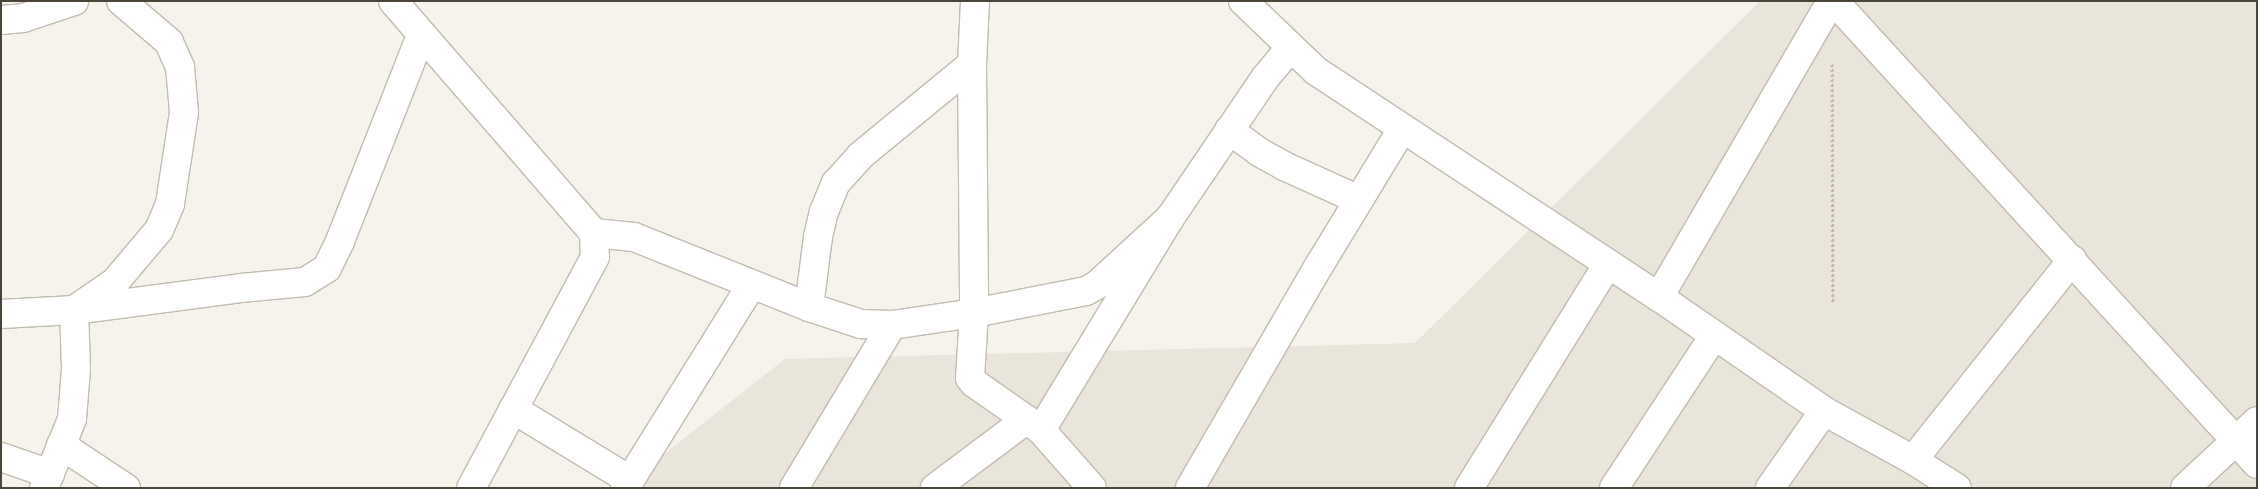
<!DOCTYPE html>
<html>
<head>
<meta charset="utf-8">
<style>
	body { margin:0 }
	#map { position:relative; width:2258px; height:489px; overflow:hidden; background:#f6f3ec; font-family:"Noto Sans",sans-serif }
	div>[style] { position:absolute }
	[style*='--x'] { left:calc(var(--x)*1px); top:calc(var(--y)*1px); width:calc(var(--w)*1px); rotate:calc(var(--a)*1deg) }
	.residential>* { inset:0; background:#eae5da }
	.path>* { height:3px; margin-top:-1.5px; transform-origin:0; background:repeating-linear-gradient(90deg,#c4b79f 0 2.5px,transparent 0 5px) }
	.roads { filter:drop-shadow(1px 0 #c2bbae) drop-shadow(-1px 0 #c2bbae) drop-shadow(0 1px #c2bbae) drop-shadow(0 -1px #c2bbae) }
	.minor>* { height:28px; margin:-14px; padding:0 14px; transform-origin:14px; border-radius:14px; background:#fff }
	span { translate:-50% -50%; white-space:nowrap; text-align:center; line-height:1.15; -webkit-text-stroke:4.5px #fff; paint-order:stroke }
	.frame { position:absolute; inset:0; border:2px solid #4b4439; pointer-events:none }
</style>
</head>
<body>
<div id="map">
	<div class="residential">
		<div style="clip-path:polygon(1760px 1px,2257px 1px,2257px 488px,621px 488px,785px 359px,1415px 343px)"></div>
	</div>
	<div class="path">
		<div style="--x:1832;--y:64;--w:239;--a:89.8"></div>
	</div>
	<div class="roads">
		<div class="minor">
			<div style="--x:393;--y:1;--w:307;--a:49.1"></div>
			<div style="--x:594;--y:233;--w:24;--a:88"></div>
			<div style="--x:595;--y:257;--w:262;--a:118.2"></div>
			<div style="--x:975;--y:1;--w:63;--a:92.7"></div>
			<div style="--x:972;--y:64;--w:249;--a:89.5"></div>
			<div style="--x:974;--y:313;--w:65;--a:93.5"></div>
			<div style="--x:970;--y:378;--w:6;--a:51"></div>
			<div style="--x:974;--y:383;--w:82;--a:35"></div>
			<div style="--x:1041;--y:430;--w:77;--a:48.7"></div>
			<div style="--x:1243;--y:1;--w:101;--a:43.8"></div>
			<div style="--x:1316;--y:71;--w:411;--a:33.4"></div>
			<div style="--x:1659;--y:297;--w:201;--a:34.6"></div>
			<div style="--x:1824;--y:411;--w:102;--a:28.8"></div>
			<div style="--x:1913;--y:460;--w:52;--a:32.5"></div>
			<div style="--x:1834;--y:1;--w:627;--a:47.58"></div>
			<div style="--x:1;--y:20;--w:22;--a:-5"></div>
			<div style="--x:23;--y:18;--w:54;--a:-18.4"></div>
			<div style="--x:1229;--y:130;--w:37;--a:36"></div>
			<div style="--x:1259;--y:152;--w:29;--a:29"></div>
			<div style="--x:1284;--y:166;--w:82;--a:24.4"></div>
			<div style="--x:594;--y:233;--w:40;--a:5.7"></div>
			<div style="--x:634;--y:237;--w:188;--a:21.8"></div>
			<div style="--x:809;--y:307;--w:55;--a:18.1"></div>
			<div style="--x:861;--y:324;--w:31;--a:2"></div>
			<div style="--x:892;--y:325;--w:83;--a:-8.3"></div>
			<div style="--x:974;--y:313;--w:114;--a:-11.1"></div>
			<div style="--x:1086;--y:291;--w:13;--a:-29"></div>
			<div style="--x:1097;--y:285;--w:99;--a:-42.5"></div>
			<div style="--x:1659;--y:297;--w:342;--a:-59.8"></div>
			<div style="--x:809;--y:307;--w:71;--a:-82.7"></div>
			<div style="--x:818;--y:237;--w:26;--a:-77"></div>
			<div style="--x:824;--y:212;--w:31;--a:-68"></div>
			<div style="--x:836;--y:183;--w:36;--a:-48"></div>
			<div style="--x:860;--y:156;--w:145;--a:-39.4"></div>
			<div style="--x:1;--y:314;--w:73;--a:-3.1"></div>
			<div style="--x:74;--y:310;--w:168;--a:-7.5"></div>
			<div style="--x:241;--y:288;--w:64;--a:-5.4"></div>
			<div style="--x:305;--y:282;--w:26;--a:-32"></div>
			<div style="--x:327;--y:268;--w:30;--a:-64"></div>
			<div style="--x:340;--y:241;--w:221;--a:-68.5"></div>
			<div style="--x:513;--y:409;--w:137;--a:31.3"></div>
			<div style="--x:1041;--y:430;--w:248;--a:-58.7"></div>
			<div style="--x:1170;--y:218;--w:169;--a:-55.8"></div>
			<div style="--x:1265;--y:78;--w:40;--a:-50"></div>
			<div style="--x:61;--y:445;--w:78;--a:33.5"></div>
			<div style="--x:1;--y:457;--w:52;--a:19.1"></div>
			<div style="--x:1913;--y:460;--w:256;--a:-51.5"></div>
			<div style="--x:44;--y:488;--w:74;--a:-67.9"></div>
			<div style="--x:72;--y:419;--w:50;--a:-85.4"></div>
			<div style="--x:76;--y:369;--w:59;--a:-91.9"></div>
			<div style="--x:74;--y:310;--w:50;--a:-34.3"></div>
			<div style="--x:115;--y:282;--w:68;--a:-49.8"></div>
			<div style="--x:159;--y:230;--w:28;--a:-67"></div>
			<div style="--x:170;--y:204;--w:93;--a:-81.3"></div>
			<div style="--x:184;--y:112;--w:45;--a:-95.1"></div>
			<div style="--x:180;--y:67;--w:27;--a:-114"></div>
			<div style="--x:169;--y:42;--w:63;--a:-139.5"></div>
			<div style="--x:625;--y:488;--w:240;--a:-58.1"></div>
			<div style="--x:794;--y:488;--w:190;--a:-59"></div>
			<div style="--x:935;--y:488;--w:114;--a:-36.8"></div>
			<div style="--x:1190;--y:488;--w:259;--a:-59.9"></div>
			<div style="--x:1320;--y:264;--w:158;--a:-58.7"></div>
			<div style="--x:1469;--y:488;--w:264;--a:-58.2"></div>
			<div style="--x:1614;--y:488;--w:182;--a:-56.7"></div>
			<div style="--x:1770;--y:488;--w:94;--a:-55"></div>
			<div style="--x:2185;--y:488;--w:98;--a:-42.9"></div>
		</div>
	</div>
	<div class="frame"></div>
</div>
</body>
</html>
